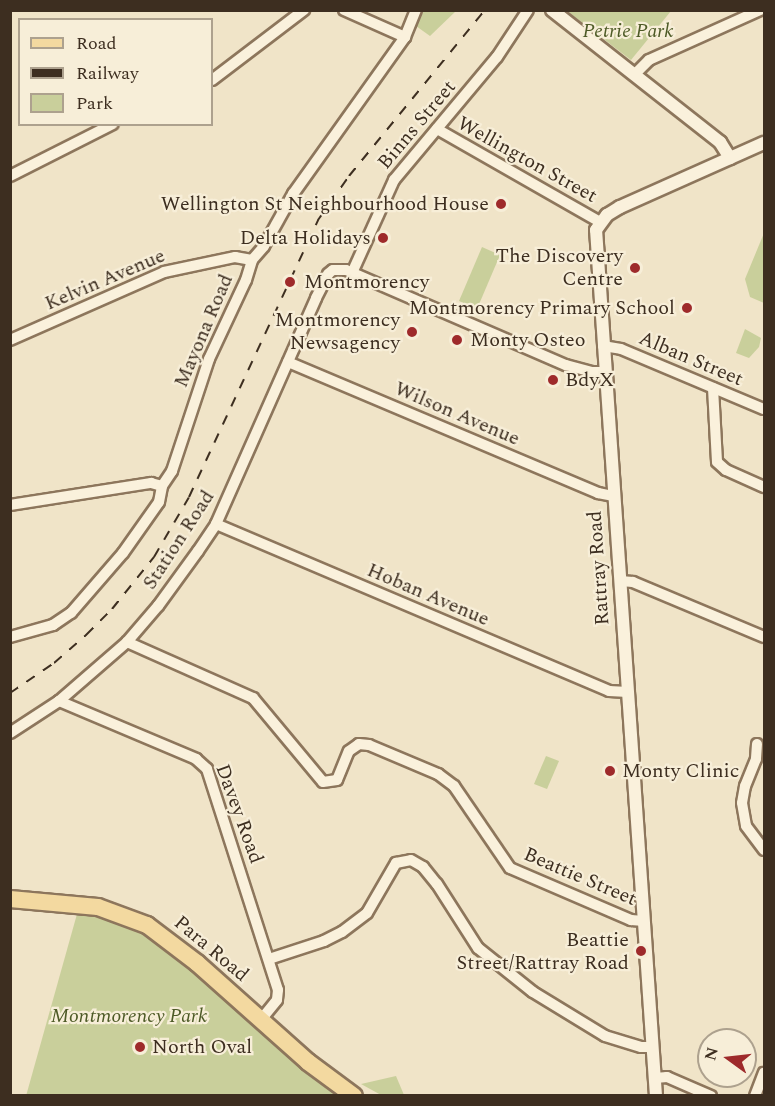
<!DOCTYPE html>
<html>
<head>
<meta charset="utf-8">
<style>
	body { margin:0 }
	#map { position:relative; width:775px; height:1106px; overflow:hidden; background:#f0e4c8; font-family:Spectral,serif }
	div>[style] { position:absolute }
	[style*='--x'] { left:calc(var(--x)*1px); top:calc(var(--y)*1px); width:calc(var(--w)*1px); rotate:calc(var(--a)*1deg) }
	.green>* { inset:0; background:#c9cf9b }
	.roads { filter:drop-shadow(2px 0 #8d765c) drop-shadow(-2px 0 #8d765c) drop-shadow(0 2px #8d765c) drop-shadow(0 -2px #8d765c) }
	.minor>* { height:10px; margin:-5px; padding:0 5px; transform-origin:5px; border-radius:5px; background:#faf1dc }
	.tertiary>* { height:12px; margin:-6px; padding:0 6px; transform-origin:6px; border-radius:6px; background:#faf1dc }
	.primary>* { height:16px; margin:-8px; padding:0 8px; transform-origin:8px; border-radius:8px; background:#f3d9a0 }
	.rail>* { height:2px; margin-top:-1px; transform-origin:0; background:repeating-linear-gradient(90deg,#3d2e20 0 10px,transparent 0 20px) }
	.dots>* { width:16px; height:16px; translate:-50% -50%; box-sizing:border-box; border:3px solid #f7eed8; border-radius:50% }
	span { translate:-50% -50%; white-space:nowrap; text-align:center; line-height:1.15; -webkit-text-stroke:4.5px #f7eed8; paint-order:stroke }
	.park-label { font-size:20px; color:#4d5a26; font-style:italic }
	.street-label { font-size:20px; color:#3d2e20 }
	.poi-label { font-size:20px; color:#3d2e20 }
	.right { translate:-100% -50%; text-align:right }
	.left { translate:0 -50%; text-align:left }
	.frame { position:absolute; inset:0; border:12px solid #3d2e20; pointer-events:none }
	.legend { position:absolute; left:18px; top:18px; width:195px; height:108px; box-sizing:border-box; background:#f7eed8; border:2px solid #ada18e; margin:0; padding:8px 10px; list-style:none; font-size:18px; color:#3d2e20 }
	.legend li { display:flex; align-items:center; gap:12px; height:30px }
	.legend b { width:30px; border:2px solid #ada18e }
	.north { position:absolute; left:697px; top:1028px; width:60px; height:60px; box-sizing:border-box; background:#f7eed8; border:2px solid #ada18e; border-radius:50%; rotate:285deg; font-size:16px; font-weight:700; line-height:24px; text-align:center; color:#3d2e20 }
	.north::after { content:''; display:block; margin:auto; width:21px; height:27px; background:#9e2a2b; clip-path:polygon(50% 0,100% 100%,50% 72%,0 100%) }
</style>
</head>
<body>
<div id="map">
	<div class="green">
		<div style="clip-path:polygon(420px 11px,456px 11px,430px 36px,416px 26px)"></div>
		<div style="clip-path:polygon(567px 11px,671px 11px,631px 60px)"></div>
		<div style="clip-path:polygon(764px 233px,764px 303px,750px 297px,745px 279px)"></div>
		<div style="clip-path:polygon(482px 247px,500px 255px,477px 309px,459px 301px)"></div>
		<div style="clip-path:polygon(745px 329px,761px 338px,759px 347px,749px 358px,736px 353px)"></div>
		<div style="clip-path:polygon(546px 756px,559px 761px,547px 789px,534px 784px)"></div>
		<div style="clip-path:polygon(77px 914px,122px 921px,156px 938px,343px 1096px,26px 1096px)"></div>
		<div style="clip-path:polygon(396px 1076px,404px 1095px,381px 1095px,361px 1084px)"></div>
	</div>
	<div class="roads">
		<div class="minor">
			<div style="--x:344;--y:10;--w:67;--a:23.9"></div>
			<div style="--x:634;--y:75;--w:21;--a:-45"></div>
			<div style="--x:649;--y:60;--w:122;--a:-24.2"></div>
			<div style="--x:212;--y:80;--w:116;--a:-37.3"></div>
			<div style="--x:437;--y:129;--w:188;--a:29.7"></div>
			<div style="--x:10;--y:176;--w:115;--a:-26.8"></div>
			<div style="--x:352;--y:273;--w:102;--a:-65.7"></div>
			<div style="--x:394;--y:180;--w:160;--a:-50.1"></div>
			<div style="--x:497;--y:57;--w:56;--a:-56.6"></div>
			<div style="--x:10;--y:340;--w:168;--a:-23.8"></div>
			<div style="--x:164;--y:272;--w:73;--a:-11.9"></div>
			<div style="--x:235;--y:257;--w:17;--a:10"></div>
			<div style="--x:603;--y:346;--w:18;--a:9"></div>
			<div style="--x:621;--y:349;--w:155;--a:22.8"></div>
			<div style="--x:288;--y:362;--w:337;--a:22.9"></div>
			<div style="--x:598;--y:493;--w:16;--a:11"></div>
			<div style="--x:713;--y:388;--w:74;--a:86.9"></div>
			<div style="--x:717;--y:462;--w:12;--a:42"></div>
			<div style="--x:726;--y:470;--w:42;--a:24.1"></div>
			<div style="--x:10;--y:505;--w:143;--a:-8.9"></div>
			<div style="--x:151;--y:483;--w:11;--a:15"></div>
			<div style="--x:216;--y:524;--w:427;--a:23"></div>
			<div style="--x:609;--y:691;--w:19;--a:3"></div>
			<div style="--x:620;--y:581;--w:13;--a:4"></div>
			<div style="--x:633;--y:582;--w:142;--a:22.8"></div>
			<div style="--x:10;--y:637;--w:45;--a:-15.6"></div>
			<div style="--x:53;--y:625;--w:22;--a:-34"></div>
			<div style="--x:71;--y:613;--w:79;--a:-49.1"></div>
			<div style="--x:123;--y:553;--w:62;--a:-54.8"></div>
			<div style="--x:159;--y:502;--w:16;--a:-79"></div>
			<div style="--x:162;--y:486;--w:18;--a:-56"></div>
			<div style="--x:172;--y:471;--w:118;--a:-71.7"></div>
			<div style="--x:209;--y:359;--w:87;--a:-64.9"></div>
			<div style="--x:246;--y:280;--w:21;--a:-73"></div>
			<div style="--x:252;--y:260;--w:18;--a:-49"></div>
			<div style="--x:264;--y:246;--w:60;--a:-60.9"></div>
			<div style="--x:293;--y:194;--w:193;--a:-54.5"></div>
			<div style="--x:405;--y:37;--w:29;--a:-68"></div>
			<div style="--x:127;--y:642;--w:138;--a:24"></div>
			<div style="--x:253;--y:698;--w:109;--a:50.2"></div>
			<div style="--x:323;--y:782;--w:14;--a:-8"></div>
			<div style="--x:337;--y:780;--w:31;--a:-68"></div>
			<div style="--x:349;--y:751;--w:12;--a:-35"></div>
			<div style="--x:359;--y:744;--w:10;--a:6"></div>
			<div style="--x:369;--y:745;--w:75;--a:22.8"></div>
			<div style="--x:438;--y:774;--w:20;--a:37"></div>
			<div style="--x:454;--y:786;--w:99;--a:55.7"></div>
			<div style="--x:510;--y:868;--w:132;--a:23.3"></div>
			<div style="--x:631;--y:920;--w:13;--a:4"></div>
			<div style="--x:59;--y:701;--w:149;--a:22.9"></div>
			<div style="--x:196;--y:759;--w:15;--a:42"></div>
			<div style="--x:207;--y:769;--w:232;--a:72.2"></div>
			<div style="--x:278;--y:990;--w:10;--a:96"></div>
			<div style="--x:277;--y:1000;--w:26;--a:129"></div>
			<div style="--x:10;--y:733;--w:59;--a:-33.1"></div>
			<div style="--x:59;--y:701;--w:90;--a:-40.9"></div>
			<div style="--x:127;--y:642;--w:48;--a:-49.3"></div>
			<div style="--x:158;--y:606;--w:68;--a:-54"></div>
			<div style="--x:198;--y:551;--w:32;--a:-56"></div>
			<div style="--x:216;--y:524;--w:247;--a:-66.1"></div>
			<div style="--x:316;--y:298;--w:27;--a:-63"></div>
			<div style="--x:328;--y:274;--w:6;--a:-39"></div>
			<div style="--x:333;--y:270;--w:13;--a:0"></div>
			<div style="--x:346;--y:270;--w:240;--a:23.4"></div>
			<div style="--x:566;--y:365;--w:28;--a:15"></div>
			<div style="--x:593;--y:372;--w:12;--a:0"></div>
			<div style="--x:757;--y:744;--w:15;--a:94"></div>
			<div style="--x:756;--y:759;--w:29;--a:112"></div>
			<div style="--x:745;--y:786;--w:17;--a:100"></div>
			<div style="--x:742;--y:803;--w:23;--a:80"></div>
			<div style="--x:746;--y:826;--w:30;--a:53"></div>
			<div style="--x:269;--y:959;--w:58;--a:-18.1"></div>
			<div style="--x:324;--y:941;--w:20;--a:-27"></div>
			<div style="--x:342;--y:932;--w:31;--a:-37"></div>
			<div style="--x:367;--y:913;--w:58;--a:-59.9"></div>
			<div style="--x:396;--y:863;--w:15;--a:-11"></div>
			<div style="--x:411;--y:860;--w:14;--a:30"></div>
			<div style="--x:423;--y:867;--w:22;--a:51"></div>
			<div style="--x:437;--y:884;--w:76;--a:57.4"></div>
			<div style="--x:478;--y:948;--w:70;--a:38.7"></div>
			<div style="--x:533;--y:992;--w:84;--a:31.4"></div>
			<div style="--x:605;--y:1036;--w:38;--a:17"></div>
			<div style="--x:641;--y:1047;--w:11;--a:0"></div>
			<div style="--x:655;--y:1078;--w:12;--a:-5"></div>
			<div style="--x:667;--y:1077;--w:48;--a:23.4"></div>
			<div style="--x:755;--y:1096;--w:25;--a:-69"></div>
		</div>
		<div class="tertiary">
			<div style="--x:552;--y:10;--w:214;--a:38.2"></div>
			<div style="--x:720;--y:142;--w:19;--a:58"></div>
			<div style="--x:656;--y:1096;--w:868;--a:-93.96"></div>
			<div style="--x:596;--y:230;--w:19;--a:-54"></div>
			<div style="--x:607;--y:215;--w:15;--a:-32"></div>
			<div style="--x:620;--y:207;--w:158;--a:-24"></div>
		</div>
		<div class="primary">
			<div style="--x:10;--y:899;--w:88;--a:5.2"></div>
			<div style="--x:98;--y:907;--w:52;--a:20.2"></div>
			<div style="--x:147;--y:925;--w:63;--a:37.2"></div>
			<div style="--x:197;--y:963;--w:149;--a:41.7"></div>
			<div style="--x:308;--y:1062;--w:57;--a:36.5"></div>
		</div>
	</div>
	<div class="rail">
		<div style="--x:10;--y:693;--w:53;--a:-34.3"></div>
		<div style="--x:54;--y:663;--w:43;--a:-41.2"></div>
		<div style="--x:86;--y:635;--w:37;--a:-45"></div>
		<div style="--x:112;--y:609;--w:67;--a:-51.1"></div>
		<div style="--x:154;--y:557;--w:69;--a:-59.7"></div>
		<div style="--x:189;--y:497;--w:306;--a:-65"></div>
		<div style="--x:318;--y:220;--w:54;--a:-54.8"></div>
		<div style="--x:349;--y:176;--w:215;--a:-50.7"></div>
	</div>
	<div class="dots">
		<div style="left:501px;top:204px;background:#9e2a2b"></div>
		<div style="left:383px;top:238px;background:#9e2a2b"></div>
		<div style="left:635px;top:268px;background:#9e2a2b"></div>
		<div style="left:290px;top:282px;background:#9e2a2b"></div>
		<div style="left:687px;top:308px;background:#9e2a2b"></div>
		<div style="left:412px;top:332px;background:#9e2a2b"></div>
		<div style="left:457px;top:340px;background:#9e2a2b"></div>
		<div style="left:553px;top:380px;background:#9e2a2b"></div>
		<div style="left:610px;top:771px;background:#9e2a2b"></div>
		<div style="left:641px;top:951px;background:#9e2a2b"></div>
		<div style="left:140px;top:1047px;background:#9e2a2b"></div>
	</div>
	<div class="park-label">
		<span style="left:628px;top:31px">Petrie Park</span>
		<span style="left:129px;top:1016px">Montmorency Park</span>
	</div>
	<div class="street-label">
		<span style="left:417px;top:125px;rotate:-50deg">Binns Street</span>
		<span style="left:527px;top:160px;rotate:29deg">Wellington Street</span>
		<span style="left:105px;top:280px;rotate:-23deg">Kelvin Avenue</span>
		<span style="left:204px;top:331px;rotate:-67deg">Mayona Road</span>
		<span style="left:691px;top:359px;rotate:23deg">Alban Street</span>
		<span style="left:457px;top:414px;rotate:23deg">Wilson Avenue</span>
		<span style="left:179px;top:540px;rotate:-57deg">Station Road</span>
		<span style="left:599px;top:568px;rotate:-94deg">Rattray Road</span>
		<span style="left:428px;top:595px;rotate:23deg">Hoban Avenue</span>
		<span style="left:239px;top:814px;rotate:70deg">Davey Road</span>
		<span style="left:580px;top:877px;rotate:23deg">Beattie Street</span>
		<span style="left:211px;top:949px;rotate:40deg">Para Road</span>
	</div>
	<div class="poi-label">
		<span class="right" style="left:489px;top:204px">Wellington St Neighbourhood House</span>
		<span class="right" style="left:371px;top:238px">Delta Holidays</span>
		<span class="right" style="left:623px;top:268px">The Discovery<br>Centre</span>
		<span class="left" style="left:304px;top:282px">Montmorency</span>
		<span class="right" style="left:675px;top:308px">Montmorency Primary School</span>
		<span class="right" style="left:400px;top:332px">Montmorency<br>Newsagency</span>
		<span class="left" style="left:470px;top:340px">Monty Osteo</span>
		<span class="left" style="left:565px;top:380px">BdyX</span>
		<span class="left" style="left:622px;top:771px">Monty Clinic</span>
		<span class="right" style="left:629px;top:952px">Beattie<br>Street/Rattray Road</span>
		<span class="left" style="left:152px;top:1047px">North Oval</span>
	</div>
	<div class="frame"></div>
	<ul class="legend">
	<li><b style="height:8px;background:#f3d9a0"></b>Road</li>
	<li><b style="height:8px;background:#3d2e20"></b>Railway</li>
	<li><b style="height:16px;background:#c9cf9b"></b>Park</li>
	</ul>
	<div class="north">N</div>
</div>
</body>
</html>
